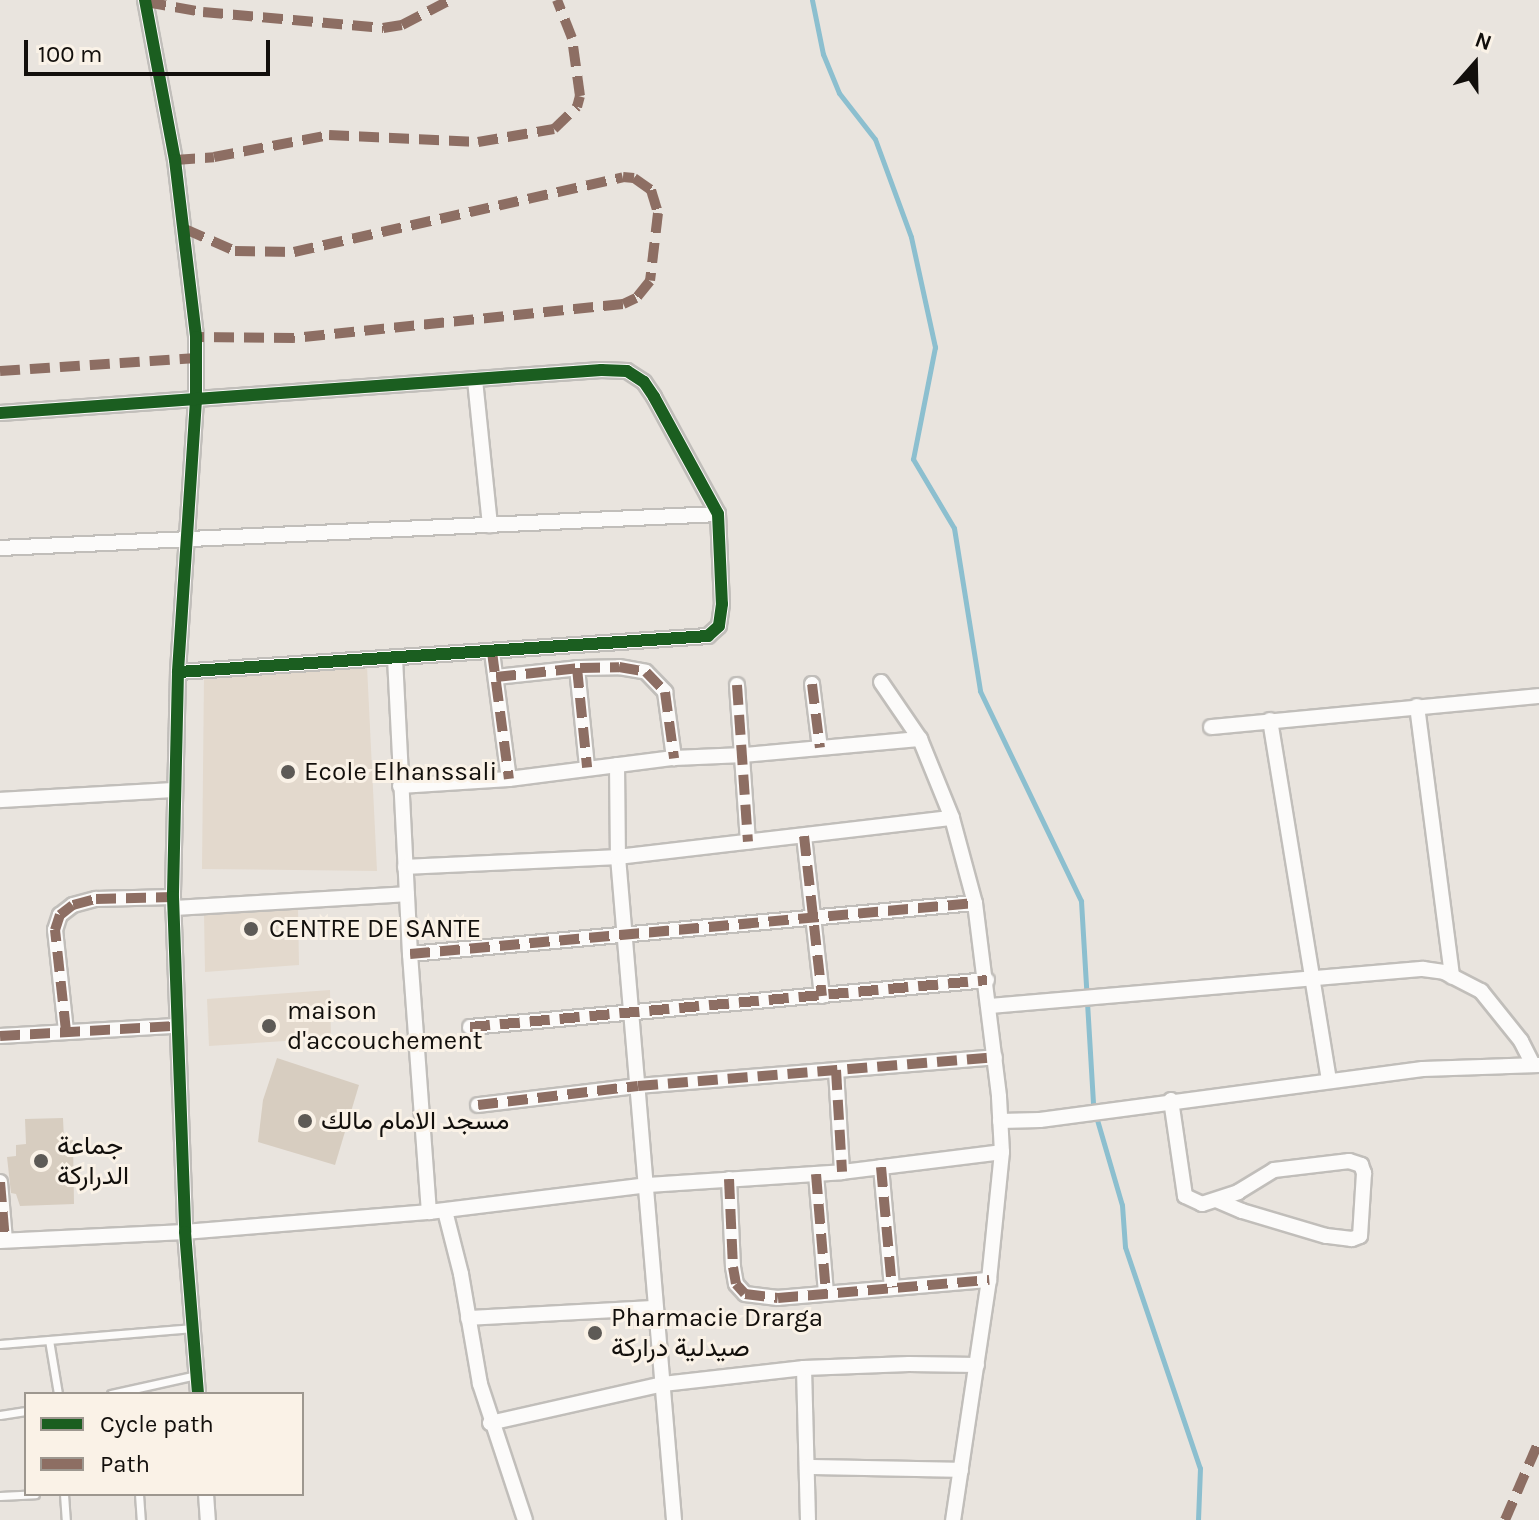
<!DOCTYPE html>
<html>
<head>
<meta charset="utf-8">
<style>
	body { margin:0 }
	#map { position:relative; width:1539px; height:1520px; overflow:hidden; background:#e9e4de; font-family:Karla,Vazirmatn,sans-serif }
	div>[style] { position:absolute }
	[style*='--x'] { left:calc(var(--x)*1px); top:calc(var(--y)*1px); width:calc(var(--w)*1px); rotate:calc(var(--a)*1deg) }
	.built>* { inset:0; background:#e3d9cd }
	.stream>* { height:5px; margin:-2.5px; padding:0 2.5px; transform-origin:2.5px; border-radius:2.5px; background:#8cbfcf }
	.building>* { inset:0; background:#d7cdc0 }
	.roads { filter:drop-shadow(2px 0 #c1beba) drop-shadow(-2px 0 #c1beba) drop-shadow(0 2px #c1beba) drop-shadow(0 -2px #c1beba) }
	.lane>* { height:7px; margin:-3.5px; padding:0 3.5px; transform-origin:3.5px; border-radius:3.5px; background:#fcfbfa }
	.street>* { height:14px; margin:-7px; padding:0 7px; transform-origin:7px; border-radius:7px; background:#fcfbfa }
	.quiet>* { height:10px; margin-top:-5px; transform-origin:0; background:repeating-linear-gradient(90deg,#8d6e63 0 20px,transparent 0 30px) }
	.cycleway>* { height:12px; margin:-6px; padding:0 6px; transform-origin:6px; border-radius:6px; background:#1b5e20 }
	.dots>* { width:22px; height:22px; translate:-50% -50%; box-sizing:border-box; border:4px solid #faf2e7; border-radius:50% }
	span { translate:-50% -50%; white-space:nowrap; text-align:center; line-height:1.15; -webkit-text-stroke:6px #faf2e7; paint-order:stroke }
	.poi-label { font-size:26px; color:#120f0c }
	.left { translate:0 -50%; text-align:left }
	.legend { position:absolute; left:24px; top:1392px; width:280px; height:104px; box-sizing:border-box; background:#faf2e7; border:2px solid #9d978f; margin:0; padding:10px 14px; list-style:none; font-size:24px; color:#120f0c }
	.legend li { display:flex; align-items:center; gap:16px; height:40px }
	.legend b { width:40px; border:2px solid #9d978f }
	.north { position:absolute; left:1435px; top:24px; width:80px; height:80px; -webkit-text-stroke:6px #faf2e7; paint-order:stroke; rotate:20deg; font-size:22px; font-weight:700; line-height:32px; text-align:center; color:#120f0c }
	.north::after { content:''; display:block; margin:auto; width:28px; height:36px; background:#120f0c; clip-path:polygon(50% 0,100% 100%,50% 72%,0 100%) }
	.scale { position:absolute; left:24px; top:40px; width:246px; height:36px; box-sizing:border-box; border:4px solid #120f0c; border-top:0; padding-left:10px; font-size:24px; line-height:28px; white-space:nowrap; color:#120f0c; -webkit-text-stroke:6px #faf2e7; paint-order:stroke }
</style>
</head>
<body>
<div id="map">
	<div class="built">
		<div style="clip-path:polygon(367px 666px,377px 871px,202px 869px,204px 675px)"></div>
		<div style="clip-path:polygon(298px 908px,299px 965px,205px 972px,204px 913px)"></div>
		<div style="clip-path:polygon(330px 990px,331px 1038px,209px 1046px,207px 999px)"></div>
	</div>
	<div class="stream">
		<div style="--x:812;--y:0;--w:55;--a:78.5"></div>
		<div style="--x:823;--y:54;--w:42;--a:67.7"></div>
		<div style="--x:839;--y:93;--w:58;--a:52"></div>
		<div style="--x:875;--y:139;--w:104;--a:69.8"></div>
		<div style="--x:911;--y:237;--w:113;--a:77.7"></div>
		<div style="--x:935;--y:347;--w:114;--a:101.1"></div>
		<div style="--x:913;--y:459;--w:80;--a:59.3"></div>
		<div style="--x:954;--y:528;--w:165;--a:80.9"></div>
		<div style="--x:980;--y:691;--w:233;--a:64.3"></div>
		<div style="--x:1081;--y:901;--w:205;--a:86.6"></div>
		<div style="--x:1093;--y:1106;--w:103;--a:73.7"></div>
		<div style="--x:1122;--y:1205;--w:42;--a:85.9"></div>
		<div style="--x:1125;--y:1247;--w:233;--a:71.3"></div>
		<div style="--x:1200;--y:1468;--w:52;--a:92.2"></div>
	</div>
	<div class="building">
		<div style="clip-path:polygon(277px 1058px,359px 1085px,335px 1165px,258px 1142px,263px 1100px)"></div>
		<div style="clip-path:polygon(63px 1118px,64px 1140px,73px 1140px,74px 1204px,20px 1206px,16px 1194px,11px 1193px,7px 1157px,16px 1156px,16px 1145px,26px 1144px,25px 1119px)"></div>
	</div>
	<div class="roads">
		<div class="lane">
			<div style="--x:49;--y:1340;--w:55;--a:80.5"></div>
			<div style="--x:0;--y:1344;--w:194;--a:-4.7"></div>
			<div style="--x:111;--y:1394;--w:88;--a:-12.5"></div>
			<div style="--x:0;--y:1415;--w:26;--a:-9"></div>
			<div style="--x:64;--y:1494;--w:26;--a:86"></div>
			<div style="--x:139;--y:1494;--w:26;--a:86"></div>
			<div style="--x:0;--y:1496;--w:35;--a:-3"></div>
		</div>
		<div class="street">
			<div style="--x:145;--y:0;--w:163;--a:79.4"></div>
			<div style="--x:175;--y:160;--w:178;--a:83.2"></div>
			<div style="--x:196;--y:337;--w:63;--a:90"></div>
			<div style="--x:196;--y:400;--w:273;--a:93.8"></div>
			<div style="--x:178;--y:672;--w:225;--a:91.3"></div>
			<div style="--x:173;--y:897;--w:335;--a:87.9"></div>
			<div style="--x:185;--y:1232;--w:163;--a:85.4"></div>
			<div style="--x:475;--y:380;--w:146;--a:84.1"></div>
			<div style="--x:0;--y:413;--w:603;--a:-4.09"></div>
			<div style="--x:601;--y:370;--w:26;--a:2"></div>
			<div style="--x:627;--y:371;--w:20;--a:33"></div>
			<div style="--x:644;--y:382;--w:18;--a:56"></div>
			<div style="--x:654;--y:397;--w:133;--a:61.3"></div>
			<div style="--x:718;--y:514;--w:90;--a:87.5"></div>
			<div style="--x:722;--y:604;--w:22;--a:98"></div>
			<div style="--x:719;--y:626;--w:15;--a:138"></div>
			<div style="--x:708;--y:636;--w:531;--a:176.11"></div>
			<div style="--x:0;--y:548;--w:719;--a:-2.71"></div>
			<div style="--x:492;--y:652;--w:128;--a:82.4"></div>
			<div style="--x:395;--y:658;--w:296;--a:87.1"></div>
			<div style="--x:410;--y:954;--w:259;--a:85.8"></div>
			<div style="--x:577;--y:668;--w:100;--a:84.2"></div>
			<div style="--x:496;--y:677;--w:84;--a:-6.1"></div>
			<div style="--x:580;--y:668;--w:39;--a:-1"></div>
			<div style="--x:619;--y:667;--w:27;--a:10"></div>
			<div style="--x:646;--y:672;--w:28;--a:46"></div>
			<div style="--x:665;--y:692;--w:67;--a:82.2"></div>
			<div style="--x:881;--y:682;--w:69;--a:55.6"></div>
			<div style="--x:920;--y:739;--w:85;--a:67.9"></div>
			<div style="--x:952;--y:818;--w:88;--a:74.9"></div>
			<div style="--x:975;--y:903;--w:195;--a:82.9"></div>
			<div style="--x:999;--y:1097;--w:55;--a:86.9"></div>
			<div style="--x:1002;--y:1152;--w:129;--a:95.8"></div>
			<div style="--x:989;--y:1280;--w:243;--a:98.5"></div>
			<div style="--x:812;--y:684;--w:64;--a:82.9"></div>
			<div style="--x:737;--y:685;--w:157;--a:86"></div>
			<div style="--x:1417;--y:706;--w:273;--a:82.6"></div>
			<div style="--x:1270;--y:720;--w:365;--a:80.7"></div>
			<div style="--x:1211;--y:727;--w:329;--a:-5.4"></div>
			<div style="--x:617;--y:765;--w:92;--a:89.4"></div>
			<div style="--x:618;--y:857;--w:665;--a:85.17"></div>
			<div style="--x:400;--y:786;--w:109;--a:-3.7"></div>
			<div style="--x:509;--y:779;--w:166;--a:-7.3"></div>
			<div style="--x:674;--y:758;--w:70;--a:-2.5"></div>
			<div style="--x:744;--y:755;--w:177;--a:-5.2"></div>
			<div style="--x:0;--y:800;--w:175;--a:-3.3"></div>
			<div style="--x:804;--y:836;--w:161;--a:83.6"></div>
			<div style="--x:405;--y:867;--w:213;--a:-2.7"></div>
			<div style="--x:618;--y:857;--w:336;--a:-6.7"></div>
			<div style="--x:173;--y:908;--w:234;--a:-3.4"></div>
			<div style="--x:410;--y:954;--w:567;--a:-5.16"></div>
			<div style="--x:990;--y:1006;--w:435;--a:-4.9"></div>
			<div style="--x:1423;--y:969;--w:21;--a:8"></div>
			<div style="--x:1444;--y:972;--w:42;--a:27.2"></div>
			<div style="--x:1481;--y:991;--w:64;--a:51.3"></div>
			<div style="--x:1521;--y:1041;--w:27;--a:63"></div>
			<div style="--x:470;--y:1027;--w:519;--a:-5.19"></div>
			<div style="--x:66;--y:1031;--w:102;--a:-96.2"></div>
			<div style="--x:55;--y:930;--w:16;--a:-72"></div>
			<div style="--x:60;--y:915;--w:16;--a:-38"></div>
			<div style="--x:73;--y:905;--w:24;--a:-15"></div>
			<div style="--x:96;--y:899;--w:77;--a:-1.5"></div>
			<div style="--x:0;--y:1036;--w:176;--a:-3.3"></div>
			<div style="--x:836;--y:1070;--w:102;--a:86.6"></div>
			<div style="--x:1171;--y:1100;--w:97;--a:81.7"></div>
			<div style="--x:1185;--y:1196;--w:19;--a:25"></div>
			<div style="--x:1202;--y:1204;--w:38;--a:-18"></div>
			<div style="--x:1238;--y:1192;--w:42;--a:-31.4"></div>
			<div style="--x:1274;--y:1170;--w:76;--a:-6.8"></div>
			<div style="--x:1349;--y:1161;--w:13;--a:18"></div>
			<div style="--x:1361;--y:1165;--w:9;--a:69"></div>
			<div style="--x:1364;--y:1173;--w:63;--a:93.6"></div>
			<div style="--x:1360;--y:1236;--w:9;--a:159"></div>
			<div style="--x:1352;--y:1239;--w:26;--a:-173"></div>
			<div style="--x:1326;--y:1236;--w:88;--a:-163.4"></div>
			<div style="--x:1242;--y:1211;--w:26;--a:-157"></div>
			<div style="--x:478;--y:1105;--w:161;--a:-6.8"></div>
			<div style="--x:638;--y:1086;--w:358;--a:-4.6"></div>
			<div style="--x:1000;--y:1121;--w:40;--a:-1.4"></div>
			<div style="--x:1040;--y:1120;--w:386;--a:-7.6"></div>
			<div style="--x:1423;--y:1069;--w:116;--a:-2"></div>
			<div style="--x:881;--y:1167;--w:121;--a:84.8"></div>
			<div style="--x:816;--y:1174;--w:118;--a:85.2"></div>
			<div style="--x:729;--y:1179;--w:88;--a:87.4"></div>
			<div style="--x:733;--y:1267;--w:17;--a:80"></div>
			<div style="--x:736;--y:1284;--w:13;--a:48"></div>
			<div style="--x:745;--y:1294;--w:33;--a:7"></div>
			<div style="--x:778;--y:1298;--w:212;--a:-4.9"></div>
			<div style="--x:0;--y:1182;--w:58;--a:85.1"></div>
			<div style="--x:445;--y:1211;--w:65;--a:75.7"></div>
			<div style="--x:461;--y:1274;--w:112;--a:80.2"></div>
			<div style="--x:480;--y:1384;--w:143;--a:71.7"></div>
			<div style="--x:0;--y:1241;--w:185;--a:-2.8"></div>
			<div style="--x:185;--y:1232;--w:245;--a:-4.7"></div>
			<div style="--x:429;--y:1212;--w:221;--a:-7"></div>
			<div style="--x:648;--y:1185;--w:194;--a:-3.8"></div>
			<div style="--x:842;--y:1172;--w:161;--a:-7.1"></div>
			<div style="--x:468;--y:1318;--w:187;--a:-3.1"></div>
			<div style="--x:804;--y:1368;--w:152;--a:88.5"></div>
			<div style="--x:490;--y:1423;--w:177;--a:-12.7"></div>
			<div style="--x:663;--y:1384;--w:142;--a:-6.5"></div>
			<div style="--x:804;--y:1368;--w:105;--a:-2.2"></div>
			<div style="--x:909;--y:1364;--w:68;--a:0.8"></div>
			<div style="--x:807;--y:1467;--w:154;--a:1.1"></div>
			<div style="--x:206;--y:1494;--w:26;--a:86"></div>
		</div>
	</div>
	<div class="quiet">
		<div style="--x:146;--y:2;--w:58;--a:10"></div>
		<div style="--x:203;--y:12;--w:181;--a:5.1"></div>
		<div style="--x:383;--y:28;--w:19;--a:-9"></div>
		<div style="--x:402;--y:25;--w:54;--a:-27.5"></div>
		<div style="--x:175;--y:160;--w:39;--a:-4"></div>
		<div style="--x:214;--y:157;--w:117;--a:-10.8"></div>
		<div style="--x:329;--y:135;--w:149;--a:2.7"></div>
		<div style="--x:478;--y:142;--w:77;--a:-9.7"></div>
		<div style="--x:554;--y:129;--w:32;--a:-44"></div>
		<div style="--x:577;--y:107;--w:11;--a:-75"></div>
		<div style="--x:580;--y:96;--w:59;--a:-97.9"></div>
		<div style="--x:572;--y:38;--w:41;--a:-111.5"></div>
		<div style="--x:185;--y:229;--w:55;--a:23.7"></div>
		<div style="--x:235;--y:251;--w:59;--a:1"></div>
		<div style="--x:294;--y:252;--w:337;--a:-12.8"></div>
		<div style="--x:623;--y:177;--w:11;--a:5"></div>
		<div style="--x:634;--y:178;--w:21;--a:35"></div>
		<div style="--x:651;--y:190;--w:24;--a:73"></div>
		<div style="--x:658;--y:213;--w:68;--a:96.7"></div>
		<div style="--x:650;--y:281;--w:22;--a:129"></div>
		<div style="--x:636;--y:298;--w:14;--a:155"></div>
		<div style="--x:623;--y:304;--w:331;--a:174.1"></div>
		<div style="--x:294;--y:338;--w:98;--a:-179.4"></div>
		<div style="--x:0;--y:371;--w:197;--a:-3.8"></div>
		<div style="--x:492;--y:652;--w:128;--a:82.4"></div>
		<div style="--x:577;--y:668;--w:100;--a:84.2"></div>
		<div style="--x:496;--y:677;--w:84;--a:-6.1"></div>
		<div style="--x:580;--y:668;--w:39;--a:-1"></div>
		<div style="--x:619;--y:667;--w:27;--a:10"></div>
		<div style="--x:646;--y:672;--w:28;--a:46"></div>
		<div style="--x:665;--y:692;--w:67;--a:82.2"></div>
		<div style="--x:812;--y:684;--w:64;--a:82.9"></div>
		<div style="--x:737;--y:685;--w:157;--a:86"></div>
		<div style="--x:804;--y:836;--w:161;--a:83.6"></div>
		<div style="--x:410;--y:954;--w:567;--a:-5.16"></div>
		<div style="--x:470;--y:1027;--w:519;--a:-5.19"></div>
		<div style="--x:66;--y:1031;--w:102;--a:-96.2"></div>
		<div style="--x:55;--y:930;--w:16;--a:-72"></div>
		<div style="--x:60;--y:915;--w:16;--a:-38"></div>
		<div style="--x:73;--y:905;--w:24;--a:-15"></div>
		<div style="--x:96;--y:899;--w:77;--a:-1.5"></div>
		<div style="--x:0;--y:1036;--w:176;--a:-3.3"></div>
		<div style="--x:836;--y:1070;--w:102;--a:86.6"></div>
		<div style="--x:478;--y:1105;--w:161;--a:-6.8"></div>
		<div style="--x:638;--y:1086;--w:358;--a:-4.6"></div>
		<div style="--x:881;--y:1167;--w:121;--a:84.8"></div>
		<div style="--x:816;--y:1174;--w:118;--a:85.2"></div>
		<div style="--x:729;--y:1179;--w:88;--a:87.4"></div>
		<div style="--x:733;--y:1267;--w:17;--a:80"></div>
		<div style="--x:736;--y:1284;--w:13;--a:48"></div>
		<div style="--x:745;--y:1294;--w:33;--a:7"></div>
		<div style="--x:778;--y:1298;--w:212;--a:-4.9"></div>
		<div style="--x:0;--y:1182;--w:58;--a:85.1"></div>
		<div style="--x:1505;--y:1520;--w:86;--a:-66.7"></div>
	</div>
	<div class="cycleway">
		<div style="--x:145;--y:0;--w:163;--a:79.4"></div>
		<div style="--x:175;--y:160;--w:178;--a:83.2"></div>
		<div style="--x:196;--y:337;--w:63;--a:90"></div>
		<div style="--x:196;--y:400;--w:273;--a:93.8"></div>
		<div style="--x:178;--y:672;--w:225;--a:91.3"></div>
		<div style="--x:173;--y:897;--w:335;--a:87.9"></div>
		<div style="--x:185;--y:1232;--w:163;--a:85.4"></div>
		<div style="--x:0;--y:413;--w:603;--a:-4.09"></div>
		<div style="--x:601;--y:370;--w:26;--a:2"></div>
		<div style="--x:627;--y:371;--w:20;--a:33"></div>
		<div style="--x:644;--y:382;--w:18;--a:56"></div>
		<div style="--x:654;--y:397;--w:133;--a:61.3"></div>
		<div style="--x:718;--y:514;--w:90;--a:87.5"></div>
		<div style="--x:722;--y:604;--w:22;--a:98"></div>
		<div style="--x:719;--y:626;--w:15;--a:138"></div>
		<div style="--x:708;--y:636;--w:531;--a:176.11"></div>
	</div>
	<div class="dots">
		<div style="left:288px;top:772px;background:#5d5a56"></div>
		<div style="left:251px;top:929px;background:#5d5a56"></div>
		<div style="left:269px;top:1026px;background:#5d5a56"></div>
		<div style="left:305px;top:1121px;background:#5d5a56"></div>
		<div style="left:41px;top:1161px;background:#5d5a56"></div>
		<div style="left:595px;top:1333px;background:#5d5a56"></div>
	</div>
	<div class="poi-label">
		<span class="left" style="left:304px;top:772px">Ecole Elhanssali</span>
		<span class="left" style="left:269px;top:929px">CENTRE DE SANTE</span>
		<span class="left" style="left:287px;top:1026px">maison<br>d'accouchement</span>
		<span class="left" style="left:321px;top:1121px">مسجد الامام مالك</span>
		<span class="left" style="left:57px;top:1161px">جماعة<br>الدراركة</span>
		<span class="left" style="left:611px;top:1333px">Pharmacie Drarga<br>صيدلية دراركة</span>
	</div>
	<ul class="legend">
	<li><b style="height:10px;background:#1b5e20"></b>Cycle path</li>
	<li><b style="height:10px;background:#8d6e63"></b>Path</li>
	</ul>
	<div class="north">N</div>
	<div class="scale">100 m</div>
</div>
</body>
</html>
